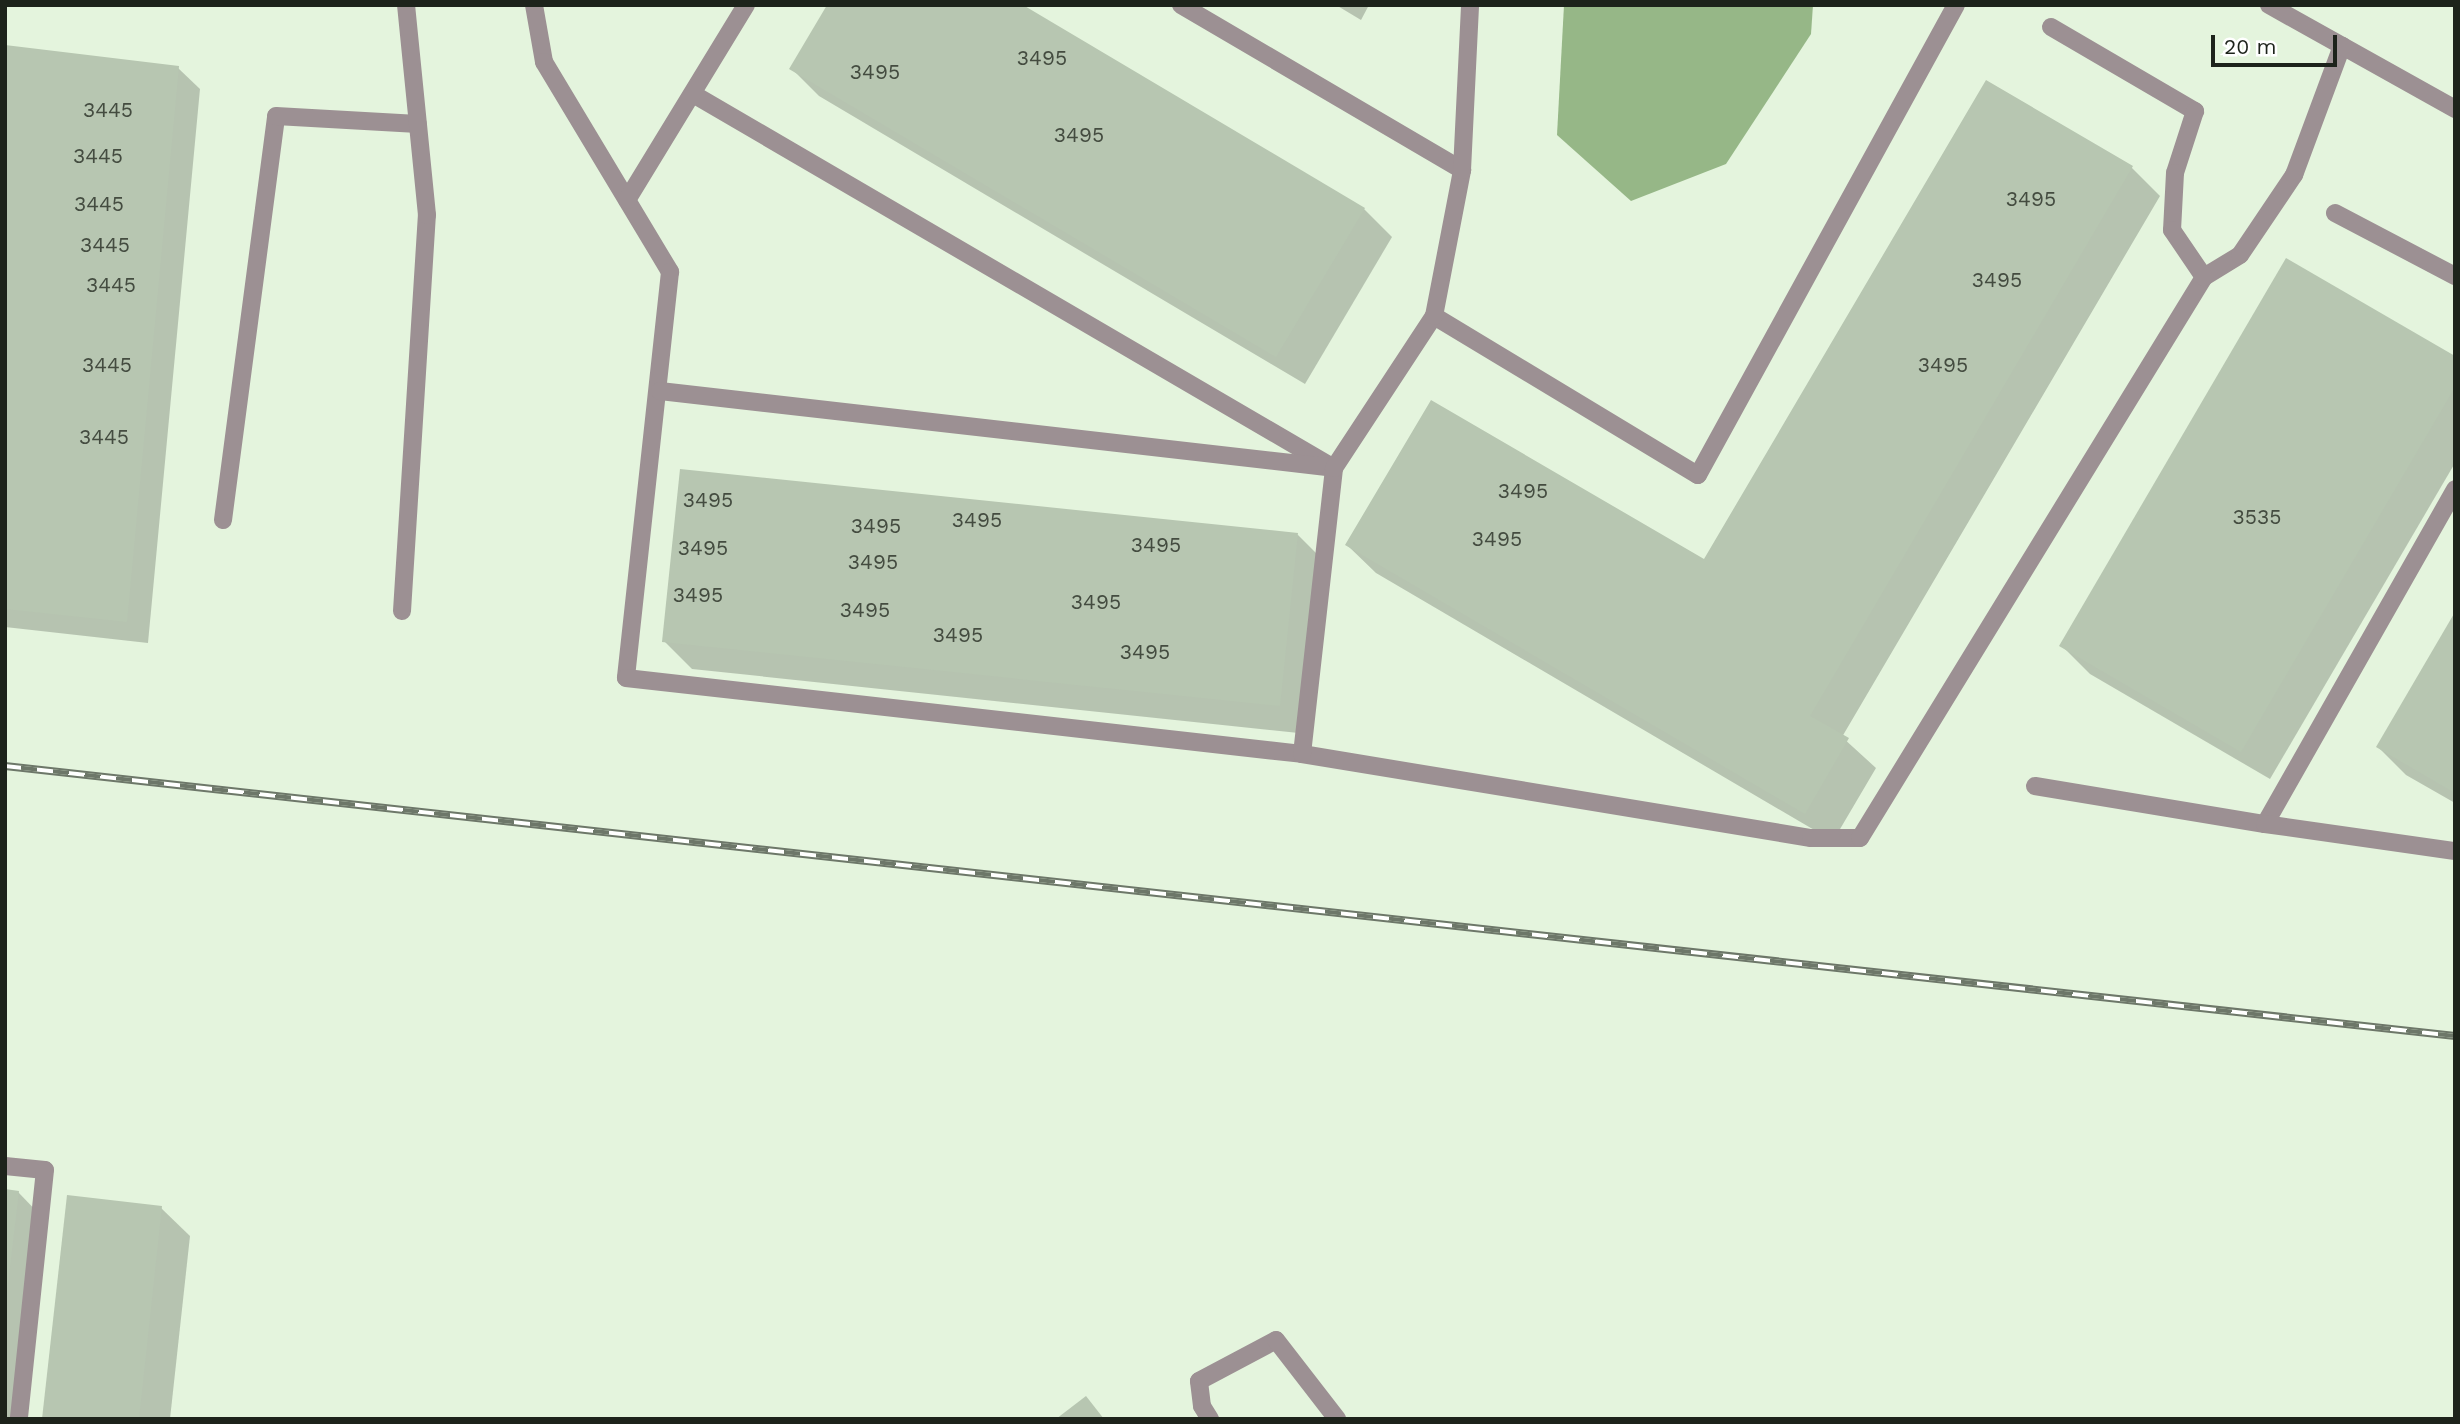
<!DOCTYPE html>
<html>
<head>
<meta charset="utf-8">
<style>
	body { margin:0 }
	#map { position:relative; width:2460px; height:1424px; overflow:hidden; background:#e4f4dd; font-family:"Work Sans",sans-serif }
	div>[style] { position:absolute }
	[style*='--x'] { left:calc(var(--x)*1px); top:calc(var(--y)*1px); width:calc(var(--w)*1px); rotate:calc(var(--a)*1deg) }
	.water>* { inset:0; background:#96b787 }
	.shadow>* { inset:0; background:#0003 }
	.building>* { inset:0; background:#b7c6b1 }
	.lane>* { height:18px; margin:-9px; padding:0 9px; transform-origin:9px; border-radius:9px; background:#9c9093 }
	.street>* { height:18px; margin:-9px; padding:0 9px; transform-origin:9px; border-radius:9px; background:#9c9093 }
	.rail>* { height:8px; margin-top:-4px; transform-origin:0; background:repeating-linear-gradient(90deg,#fff 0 16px,#6d7769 0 32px); box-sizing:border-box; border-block:2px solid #6d7769 }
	span { translate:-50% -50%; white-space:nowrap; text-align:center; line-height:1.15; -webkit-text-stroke:5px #fff; paint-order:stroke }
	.number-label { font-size:21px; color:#444c40 }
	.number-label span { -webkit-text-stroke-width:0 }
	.frame { position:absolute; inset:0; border:7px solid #1d231b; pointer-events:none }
	.scale { position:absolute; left:2211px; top:35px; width:126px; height:32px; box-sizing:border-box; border:4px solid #1d231b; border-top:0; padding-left:9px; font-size:21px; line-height:24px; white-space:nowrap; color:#1d231b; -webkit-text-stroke:5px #fff; paint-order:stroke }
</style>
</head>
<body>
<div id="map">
	<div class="water">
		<div style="clip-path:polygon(1564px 5px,1813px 5px,1811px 34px,1726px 164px,1631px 201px,1557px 135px)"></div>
	</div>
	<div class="shadow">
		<div style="clip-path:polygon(1336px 5px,1369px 5px,1361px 20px)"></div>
		<div style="clip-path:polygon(5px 47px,178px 68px,200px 89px,148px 643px,5px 627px)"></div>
		<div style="clip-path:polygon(791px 68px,1364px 209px,1392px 237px,1305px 384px,819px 96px)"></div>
		<div style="clip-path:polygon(1987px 83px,2132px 168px,2160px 196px,1842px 737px,1876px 768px,1833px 841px,1376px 573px,1347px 545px,1704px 562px)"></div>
		<div style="clip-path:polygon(2455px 358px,2455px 463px,2270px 779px,2090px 674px,2062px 646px)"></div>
		<div style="clip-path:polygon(1298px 535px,1326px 563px,1308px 734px,692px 669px,664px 641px)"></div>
		<div style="clip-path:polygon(2455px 615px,2455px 803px,2406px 775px,2378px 747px)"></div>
		<div style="clip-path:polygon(5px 1191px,18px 1192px,46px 1221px,23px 1419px,5px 1419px)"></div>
		<div style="clip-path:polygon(161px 1208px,190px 1236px,170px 1419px,44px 1419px)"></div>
	</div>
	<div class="building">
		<div style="clip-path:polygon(827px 5px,1023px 5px,1365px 208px,1276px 357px,789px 69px)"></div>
		<div style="clip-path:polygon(5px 45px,179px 66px,127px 622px,5px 609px)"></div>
		<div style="clip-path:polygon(1986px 80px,2133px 166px,1810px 716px,1849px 738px,1805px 814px,1345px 545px,1431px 400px,1704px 559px)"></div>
		<div style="clip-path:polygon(2286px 258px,2455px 356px,2455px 387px,2241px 752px,2059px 646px)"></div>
		<div style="clip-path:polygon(680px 469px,1298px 533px,1280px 706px,662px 642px)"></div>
		<div style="clip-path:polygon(2455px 612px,2455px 793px,2376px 747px)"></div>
		<div style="clip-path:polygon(5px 1189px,19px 1191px,7px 1292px,5px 1292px)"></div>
		<div style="clip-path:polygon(67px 1195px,162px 1206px,139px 1419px,42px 1419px)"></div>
		<div style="clip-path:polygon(1086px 1396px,1104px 1419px,1056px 1419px)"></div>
	</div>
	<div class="lane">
		<div style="--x:534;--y:5;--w:58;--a:80"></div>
		<div style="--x:544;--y:62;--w:245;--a:59"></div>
		<div style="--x:670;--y:272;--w:408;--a:96.2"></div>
		<div style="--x:626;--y:678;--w:680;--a:6.41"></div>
		<div style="--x:1302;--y:754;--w:516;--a:9.37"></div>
		<div style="--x:1811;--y:838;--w:49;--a:0"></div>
		<div style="--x:1860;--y:838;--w:658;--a:-58.48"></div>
		<div style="--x:2204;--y:277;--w:42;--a:-31.4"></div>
		<div style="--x:2240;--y:255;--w:97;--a:-56"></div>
		<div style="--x:2294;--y:175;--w:138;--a:-69.6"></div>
		<div style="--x:1181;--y:5;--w:326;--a:30.4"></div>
		<div style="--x:2051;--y:27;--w:167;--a:30.3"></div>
		<div style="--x:2195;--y:111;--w:65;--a:107.9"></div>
		<div style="--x:2175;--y:173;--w:57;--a:93"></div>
		<div style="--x:2172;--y:230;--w:57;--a:55.8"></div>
		<div style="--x:693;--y:94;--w:742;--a:30.26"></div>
		<div style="--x:627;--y:200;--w:228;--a:-58.6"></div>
		<div style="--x:2335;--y:213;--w:136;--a:27.7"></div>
		<div style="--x:1434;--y:316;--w:308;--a:31.1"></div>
		<div style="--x:1698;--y:475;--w:536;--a:-61.24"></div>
		<div style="--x:660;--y:391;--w:671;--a:6.5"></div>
		<div style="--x:223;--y:520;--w:407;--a:-82.5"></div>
		<div style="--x:276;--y:116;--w:142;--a:3.2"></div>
		<div style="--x:402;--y:611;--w:397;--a:-86.4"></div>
		<div style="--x:427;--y:215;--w:211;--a:-95.7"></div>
		<div style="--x:1302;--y:754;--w:288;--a:-83.6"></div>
		<div style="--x:1334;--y:468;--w:182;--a:-56.7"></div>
		<div style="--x:1434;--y:316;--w:149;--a:-79.1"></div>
		<div style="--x:1462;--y:170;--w:165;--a:-87.2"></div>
		<div style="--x:2035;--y:786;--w:233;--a:9.4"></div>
		<div style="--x:2265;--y:824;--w:385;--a:-60.4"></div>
		<div style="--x:2265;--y:824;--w:192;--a:8.1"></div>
		<div style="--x:5;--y:1166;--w:40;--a:5.7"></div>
		<div style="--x:45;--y:1170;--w:250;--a:96"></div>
		<div style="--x:1210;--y:1419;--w:15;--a:-122"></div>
		<div style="--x:1202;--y:1406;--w:25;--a:-97"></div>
		<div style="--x:1199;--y:1381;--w:87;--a:-28"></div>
		<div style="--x:1276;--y:1340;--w:100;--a:52.3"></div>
	</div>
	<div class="street">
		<div style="--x:2269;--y:5;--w:213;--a:29.2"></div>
	</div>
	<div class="rail">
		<div style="--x:5;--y:766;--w:2465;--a:6.29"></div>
	</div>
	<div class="number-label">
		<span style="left:1042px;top:58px">3495</span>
		<span style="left:875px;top:72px">3495</span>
		<span style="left:108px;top:110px">3445</span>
		<span style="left:1079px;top:135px">3495</span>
		<span style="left:98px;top:156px">3445</span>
		<span style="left:2031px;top:199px">3495</span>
		<span style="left:99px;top:204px">3445</span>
		<span style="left:105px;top:245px">3445</span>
		<span style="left:1997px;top:280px">3495</span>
		<span style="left:111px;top:285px">3445</span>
		<span style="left:107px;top:365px">3445</span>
		<span style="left:1943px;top:365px">3495</span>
		<span style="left:104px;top:437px">3445</span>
		<span style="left:1523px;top:491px">3495</span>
		<span style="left:708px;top:500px">3495</span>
		<span style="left:2257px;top:517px">3535</span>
		<span style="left:977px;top:520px">3495</span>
		<span style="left:876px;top:526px">3495</span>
		<span style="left:1497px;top:539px">3495</span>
		<span style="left:1156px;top:545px">3495</span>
		<span style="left:703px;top:548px">3495</span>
		<span style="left:873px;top:562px">3495</span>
		<span style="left:698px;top:595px">3495</span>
		<span style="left:1096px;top:602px">3495</span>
		<span style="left:865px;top:610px">3495</span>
		<span style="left:958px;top:635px">3495</span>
		<span style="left:1145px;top:652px">3495</span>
	</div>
	<div class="frame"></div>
	<div class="scale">20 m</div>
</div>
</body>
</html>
